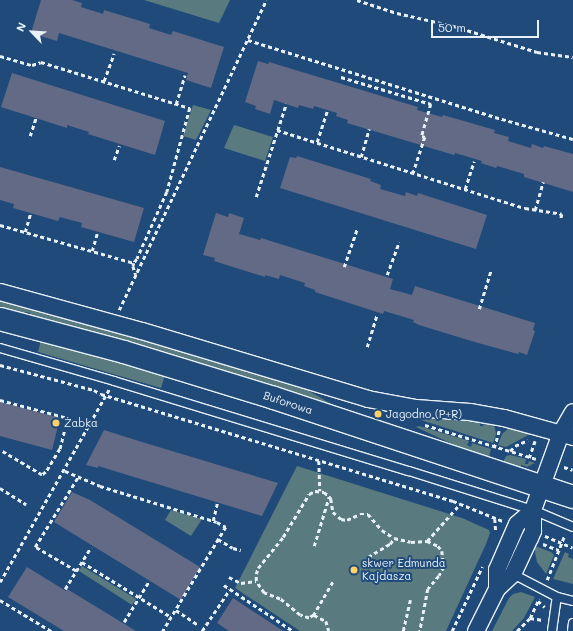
<!DOCTYPE html>
<html>
<head>
<meta charset="utf-8">
<style>
	body { margin:0 }
	#map { position:relative; width:573px; height:631px; overflow:hidden; background:#1f4a7a; font-family:Mali,sans-serif }
	div>[style] { position:absolute }
	[style*='--x'] { left:calc(var(--x)*1px); top:calc(var(--y)*1px); width:calc(var(--w)*1px); rotate:calc(var(--a)*1deg) }
	.green>* { inset:0; background:#597b7f }
	.building>* { inset:0; background:#626a86 }
	.path>* { height:2.5px; margin-top:-1.25px; transform-origin:0; background:repeating-linear-gradient(90deg,#e8f1f8 0 4px,transparent 0 7px) }
	.roads { filter:drop-shadow(1px 0 #e8f1f8) drop-shadow(-1px 0 #e8f1f8) drop-shadow(0 1px #e8f1f8) drop-shadow(0 -1px #e8f1f8) }
	.service>* { height:8px; margin:-4px; padding:0 4px; transform-origin:4px; border-radius:4px; background:#1f4a7a }
	.minor>* { height:16px; margin:-8px; padding:0 8px; transform-origin:8px; border-radius:8px; background:#1f4a7a }
	.secondary>* { height:22px; margin:-11px; padding:0 11px; transform-origin:11px; border-radius:11px; background:#1f4a7a }
	.dots>* { width:11px; height:11px; translate:-50% -50%; box-sizing:border-box; border:2px solid #1f4a7a; border-radius:50% }
	span { translate:-50% -50%; white-space:nowrap; text-align:center; line-height:1.15; -webkit-text-stroke:4px #1f4a7a; paint-order:stroke }
	.street-label { font-size:11px; color:#e8f1f8 }
	.poi-label { font-size:11px; color:#e8f1f8 }
	.left { translate:0 -50%; text-align:left }
	.north { position:absolute; left:12px; top:12px; width:40px; height:40px; -webkit-text-stroke:3px #1f4a7a; paint-order:stroke; rotate:295deg; font-size:11px; font-weight:700; line-height:16px; text-align:center; color:#e8f1f8 }
	.north::after { content:''; display:block; margin:auto; width:14px; height:18px; background:#e8f1f8; clip-path:polygon(50% 0,100% 100%,50% 72%,0 100%) }
	.scale { position:absolute; left:431px; top:20px; width:108px; height:18px; box-sizing:border-box; border:2px solid #e8f1f8; border-top:0; padding-left:5px; font-size:12px; line-height:14px; white-space:nowrap; color:#e8f1f8; -webkit-text-stroke:3px #1f4a7a; paint-order:stroke }
</style>
</head>
<body>
<div id="map">
	<div class="green">
		<div style="clip-path:polygon(144px 0,230px 0,219px 23px)"></div>
		<div style="clip-path:polygon(193px 105px,211px 110px,196px 140px,183px 136px)"></div>
		<div style="clip-path:polygon(234px 125px,273px 137px,265px 161px,224px 148px)"></div>
		<div style="clip-path:polygon(0 301px,28px 308px,29px 311px,30px 309px,163px 345px,245px 371px,247px 373px,248px 371px,306px 389px,343px 411px,30px 317px,30px 313px,26px 312px,25px 316px,0 310px)"></div>
		<div style="clip-path:polygon(41px 340px,165px 375px,161px 388px,38px 352px)"></div>
		<div style="clip-path:polygon(421px 416px,480px 422px,480px 426px,483px 426px,484px 423px,492px 424px,495px 428px,496px 434px,493px 443px,421px 420px)"></div>
		<div style="clip-path:polygon(419px 426px,469px 441px,467px 445px,471px 447px,472px 443px,491px 449px,489px 457px,465px 450px,416px 427px)"></div>
		<div style="clip-path:polygon(509px 428px,532px 433px,506px 447px,498px 445px,502px 434px)"></div>
		<div style="clip-path:polygon(510px 455px,526px 459px,525px 464px,528px 464px,529px 461px,535px 463px,527px 467px,521px 465px,521px 467px,503px 462px,506px 456px)"></div>
		<div style="clip-path:polygon(297px 466px,462px 518px,489px 530px,490px 533px,486px 544px,446px 631px,300px 631px,235px 588px)"></div>
		<div style="clip-path:polygon(171px 510px,202px 519px,191px 536px,165px 520px)"></div>
		<div style="clip-path:polygon(535px 546px,551px 552px,554px 555px,546px 574px,537px 562px,535px 552px)"></div>
		<div style="clip-path:polygon(565px 552px,569px 554px,568px 557px,573px 559px,573px 584px,553px 579px)"></div>
		<div style="clip-path:polygon(82px 566px,136px 599px,132px 605px,79px 571px)"></div>
		<div style="clip-path:polygon(521px 592px,535px 597px,524px 618px,512px 631px,492px 631px,509px 598px,513px 594px)"></div>
	</div>
	<div class="building">
		<div style="clip-path:polygon(41px 0,72px 0,82px 3px,81px 7px,103px 14px,104px 10px,150px 24px,149px 28px,171px 35px,173px 31px,224px 47px,211px 88px,186px 80px,188px 73px,59px 33px,57px 41px,31px 33px)"></div>
		<div style="clip-path:polygon(258px 61px,268px 64px,269px 62px,292px 69px,418px 107px,417px 110px,442px 117px,443px 115px,495px 130px,494px 133px,509px 137px,508px 141px,531px 148px,532px 144px,543px 148px,544px 146px,573px 154px,573px 192px,524px 177px,524px 174px,497px 166px,496px 168px,481px 163px,482px 161px,455px 153px,454px 155px,347px 123px,348px 120px,336px 116px,337px 113px,314px 106px,313px 109px,299px 105px,298px 108px,274px 100px,270px 114px,255px 109px,256px 106px,245px 102px)"></div>
		<div style="clip-path:polygon(12px 73px,165px 121px,155px 155px,88px 134px,89px 132px,67px 125px,67px 128px,1px 107px)"></div>
		<div style="clip-path:polygon(297px 156px,371px 179px,370px 181px,381px 185px,380px 189px,405px 196px,406px 192px,417px 196px,418px 193px,487px 215px,476px 249px,280px 188px,290px 157px,296px 158px)"></div>
		<div style="clip-path:polygon(0 167px,144px 208px,134px 242px,81px 227px,82px 223px,60px 217px,58px 221px,13px 208px,14px 204px,0 200px)"></div>
		<div style="clip-path:polygon(216px 213px,228px 217px,229px 213px,244px 218px,239px 234px,260px 240px,261px 238px,393px 279px,390px 289px,412px 295px,415px 286px,535px 323px,533px 330px,535px 331px,527px 355px,519px 352px,518px 354px,478px 343px,419px 325px,413px 322px,414px 320px,384px 311px,383px 314px,315px 292px,315px 290px,304px 286px,305px 283px,280px 275px,279px 279px,265px 275px,265px 277px,214px 261px,215px 258px,203px 255px)"></div>
		<div style="clip-path:polygon(0 402px,60px 418px,52px 450px,0 436px)"></div>
		<div style="clip-path:polygon(104px 430px,142px 442px,278px 483px,262px 516px,98px 466px,98px 468px,86px 465px)"></div>
		<div style="clip-path:polygon(72px 492px,90px 500px,200px 567px,181px 600px,54px 522px)"></div>
		<div style="clip-path:polygon(27px 567px,66px 591px,67px 589px,136px 631px,64px 631px,8px 597px)"></div>
		<div style="clip-path:polygon(233px 598px,283px 631px,229px 631px,217px 623px)"></div>
	</div>
	<div class="path">
		<div style="--x:357;--y:0;--w:42;--a:18"></div>
		<div style="--x:397;--y:13;--w:58;--a:12.8"></div>
		<div style="--x:454;--y:26;--w:87;--a:17.4"></div>
		<div style="--x:537;--y:52;--w:36;--a:8"></div>
		<div style="--x:248;--y:40;--w:259;--a:17.3"></div>
		<div style="--x:495;--y:117;--w:81;--a:15.8"></div>
		<div style="--x:0;--y:56;--w:33;--a:16"></div>
		<div style="--x:32;--y:65;--w:9;--a:-18"></div>
		<div style="--x:41;--y:62;--w:156;--a:17.2"></div>
		<div style="--x:190;--y:108;--w:87;--a:105.3"></div>
		<div style="--x:167;--y:192;--w:73;--a:114.1"></div>
		<div style="--x:137;--y:259;--w:5;--a:127"></div>
		<div style="--x:341;--y:77;--w:94;--a:16.7"></div>
		<div style="--x:431;--y:104;--w:33;--a:106"></div>
		<div style="--x:422;--y:136;--w:3;--a:18"></div>
		<div style="--x:425;--y:137;--w:38;--a:108"></div>
		<div style="--x:104;--y:81;--w:29;--a:-70"></div>
		<div style="--x:176;--y:104;--w:30;--a:-73"></div>
		<div style="--x:277;--y:130;--w:260;--a:17.5"></div>
		<div style="--x:525;--y:208;--w:37;--a:9"></div>
		<div style="--x:562;--y:214;--w:5;--a:101"></div>
		<div style="--x:30;--y:136;--w:19;--a:-72"></div>
		<div style="--x:317;--y:142;--w:32;--a:-72"></div>
		<div style="--x:361;--y:157;--w:29;--a:-74"></div>
		<div style="--x:114;--y:160;--w:15;--a:-70"></div>
		<div style="--x:465;--y:189;--w:29;--a:-72"></div>
		<div style="--x:256;--y:197;--w:98;--a:-72.1"></div>
		<div style="--x:535;--y:210;--w:29;--a:-74"></div>
		<div style="--x:0;--y:225;--w:139;--a:15.8"></div>
		<div style="--x:134;--y:263;--w:3;--a:108"></div>
		<div style="--x:133;--y:266;--w:9;--a:72"></div>
		<div style="--x:25;--y:232;--w:19;--a:-74"></div>
		<div style="--x:92;--y:251;--w:18;--a:-74"></div>
		<div style="--x:344;--y:267;--w:40;--a:-71.1"></div>
		<div style="--x:387;--y:275;--w:35;--a:-70"></div>
		<div style="--x:479;--y:309;--w:41;--a:-72.9"></div>
		<div style="--x:119;--y:310;--w:343;--a:-64.6"></div>
		<div style="--x:367;--y:347;--w:34;--a:-73"></div>
		<div style="--x:0;--y:365;--w:97;--a:14.9"></div>
		<div style="--x:94;--y:390;--w:8;--a:30"></div>
		<div style="--x:101;--y:394;--w:368;--a:16.9"></div>
		<div style="--x:453;--y:501;--w:54;--a:21.8"></div>
		<div style="--x:0;--y:400;--w:70;--a:14.8"></div>
		<div style="--x:68;--y:418;--w:32;--a:104"></div>
		<div style="--x:60;--y:449;--w:27;--a:121"></div>
		<div style="--x:46;--y:472;--w:5;--a:143"></div>
		<div style="--x:42;--y:475;--w:49;--a:-149.2"></div>
		<div style="--x:425;--y:425;--w:116;--a:17"></div>
		<div style="--x:494;--y:448;--w:18;--a:-74"></div>
		<div style="--x:510;--y:451;--w:7;--a:-45"></div>
		<div style="--x:515;--y:446;--w:14;--a:-25"></div>
		<div style="--x:529;--y:458;--w:18;--a:-71"></div>
		<div style="--x:319;--y:461;--w:30;--a:88"></div>
		<div style="--x:564;--y:467;--w:9;--a:18"></div>
		<div style="--x:65;--y:471;--w:38;--a:23"></div>
		<div style="--x:100;--y:486;--w:122;--a:17.1"></div>
		<div style="--x:217;--y:522;--w:10;--a:29"></div>
		<div style="--x:226;--y:527;--w:122;--a:121.2"></div>
		<div style="--x:0;--y:488;--w:31;--a:32"></div>
		<div style="--x:495;--y:519;--w:13;--a:86"></div>
		<div style="--x:213;--y:521;--w:18;--a:-77"></div>
		<div style="--x:545;--y:536;--w:30;--a:23"></div>
		<div style="--x:218;--y:539;--w:17;--a:31"></div>
		<div style="--x:233;--y:548;--w:8;--a:14"></div>
		<div style="--x:427;--y:541;--w:50;--a:-48.3"></div>
		<div style="--x:543;--y:544;--w:17;--a:21"></div>
		<div style="--x:314;--y:546;--w:51;--a:-73"></div>
		<div style="--x:368;--y:557;--w:26;--a:-31"></div>
		<div style="--x:390;--y:544;--w:7;--a:-56"></div>
		<div style="--x:82;--y:562;--w:105;--a:31.7"></div>
		<div style="--x:76;--y:571;--w:48;--a:-149.7"></div>
		<div style="--x:35;--y:547;--w:82;--a:-58.4"></div>
		<div style="--x:229;--y:577;--w:13;--a:27"></div>
		<div style="--x:241;--y:583;--w:15;--a:-8"></div>
		<div style="--x:547;--y:580;--w:49;--a:-68.6"></div>
		<div style="--x:0;--y:582;--w:222;--a:-60.5"></div>
		<div style="--x:333;--y:582;--w:38;--a:120"></div>
		<div style="--x:314;--y:615;--w:6;--a:149"></div>
		<div style="--x:309;--y:618;--w:9;--a:-162"></div>
		<div style="--x:300;--y:615;--w:26;--a:-141"></div>
		<div style="--x:280;--y:599;--w:17;--a:-159"></div>
		<div style="--x:264;--y:593;--w:14;--a:-124"></div>
		<div style="--x:256;--y:581;--w:7;--a:-90"></div>
		<div style="--x:256;--y:574;--w:6;--a:-72"></div>
		<div style="--x:258;--y:568;--w:40;--a:-51"></div>
		<div style="--x:283;--y:537;--w:50;--a:-58.8"></div>
		<div style="--x:309;--y:494;--w:7;--a:-27"></div>
		<div style="--x:315;--y:491;--w:9;--a:6"></div>
		<div style="--x:324;--y:492;--w:6;--a:39"></div>
		<div style="--x:329;--y:496;--w:4;--a:56"></div>
		<div style="--x:331;--y:499;--w:13;--a:81"></div>
		<div style="--x:333;--y:512;--w:11;--a:41"></div>
		<div style="--x:341;--y:519;--w:6;--a:9"></div>
		<div style="--x:347;--y:520;--w:14;--a:-25"></div>
		<div style="--x:360;--y:514;--w:8;--a:0"></div>
		<div style="--x:368;--y:514;--w:21;--a:49"></div>
		<div style="--x:382;--y:530;--w:14;--a:34"></div>
		<div style="--x:394;--y:538;--w:17;--a:13"></div>
		<div style="--x:411;--y:542;--w:16;--a:-4"></div>
		<div style="--x:427;--y:541;--w:12;--a:24"></div>
		<div style="--x:438;--y:546;--w:6;--a:51"></div>
		<div style="--x:442;--y:551;--w:16;--a:83"></div>
		<div style="--x:444;--y:567;--w:10;--a:119"></div>
		<div style="--x:439;--y:576;--w:17;--a:130"></div>
		<div style="--x:428;--y:589;--w:43;--a:100.8"></div>
		<div style="--x:224;--y:585;--w:83;--a:33.7"></div>
		<div style="--x:65;--y:589;--w:49;--a:-58.2"></div>
		<div style="--x:0;--y:600;--w:60;--a:31.3"></div>
		<div style="--x:538;--y:601;--w:9;--a:41"></div>
		<div style="--x:176;--y:610;--w:27;--a:34"></div>
		<div style="--x:314;--y:615;--w:13;--a:27"></div>
		<div style="--x:326;--y:621;--w:10;--a:73"></div>
		<div style="--x:530;--y:618;--w:13;--a:9"></div>
		<div style="--x:124;--y:622;--w:48;--a:-58.6"></div>
		<div style="--x:202;--y:631;--w:50;--a:-56.3"></div>
		<div style="--x:403;--y:631;--w:32;--a:-77"></div>
		<div style="--x:452;--y:631;--w:71;--a:-64.9"></div>
		<div style="--x:517;--y:631;--w:18;--a:-45"></div>
		<div style="--x:530;--y:618;--w:21;--a:-65"></div>
	</div>
	<div class="roads">
		<div class="service">
			<div style="--x:0;--y:348;--w:119;--a:16.1"></div>
			<div style="--x:114;--y:381;--w:308;--a:17"></div>
			<div style="--x:409;--y:471;--w:130;--a:17.5"></div>
			<div style="--x:533;--y:510;--w:43;--a:23"></div>
			<div style="--x:513;--y:574;--w:50;--a:27.6"></div>
			<div style="--x:557;--y:597;--w:16;--a:14"></div>
			<div style="--x:552;--y:631;--w:34;--a:-82"></div>
			<div style="--x:572;--y:631;--w:8;--a:-83"></div>
		</div>
		<div class="minor">
			<div style="--x:0;--y:292;--w:147;--a:15.4"></div>
			<div style="--x:142;--y:331;--w:236;--a:16.7"></div>
			<div style="--x:368;--y:399;--w:49;--a:10.6"></div>
			<div style="--x:416;--y:408;--w:54;--a:4.2"></div>
			<div style="--x:470;--y:412;--w:35;--a:10"></div>
			<div style="--x:504;--y:418;--w:72;--a:15.4"></div>
			<div style="--x:497;--y:589;--w:19;--a:-90"></div>
			<div style="--x:497;--y:570;--w:50;--a:-66.5"></div>
			<div style="--x:517;--y:524;--w:21;--a:-41"></div>
			<div style="--x:476;--y:631;--w:47;--a:-63.4"></div>
			<div style="--x:497;--y:589;--w:22;--a:-43"></div>
			<div style="--x:513;--y:574;--w:40;--a:-65"></div>
			<div style="--x:530;--y:538;--w:8;--a:-67"></div>
			<div style="--x:533;--y:531;--w:21;--a:-90"></div>
			<div style="--x:533;--y:510;--w:82;--a:-70"></div>
			<div style="--x:561;--y:433;--w:24;--a:-60"></div>
		</div>
		<div class="secondary">
			<div style="--x:0;--y:319;--w:128;--a:14.9"></div>
			<div style="--x:124;--y:352;--w:157;--a:17"></div>
			<div style="--x:274;--y:398;--w:315;--a:18.3"></div>
		</div>
	</div>
	<div class="dots">
		<div style="left:378px;top:414px;background:#ffd166"></div>
		<div style="left:56px;top:423px;background:#ffd166"></div>
		<div style="left:354px;top:570px;background:#ffd166"></div>
	</div>
	<div class="street-label">
		<span style="left:288px;top:403px;rotate:18deg">Buforowa</span>
	</div>
	<div class="poi-label">
		<span class="left" style="left:386px;top:414px">Jagodno (P+R)</span>
		<span class="left" style="left:64px;top:423px">Żabka</span>
		<span class="left" style="left:362px;top:570px">skwer Edmunda<br>Kajdasza</span>
	</div>
	<div class="north">N</div>
	<div class="scale">50 m</div>
</div>
</body>
</html>
